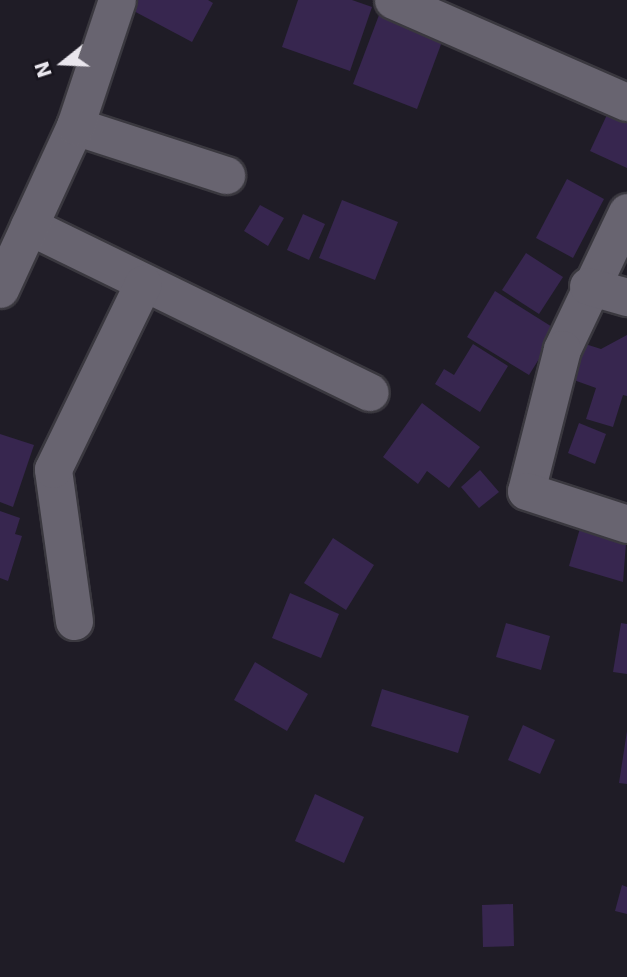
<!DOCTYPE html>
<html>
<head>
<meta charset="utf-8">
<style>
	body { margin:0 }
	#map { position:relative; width:627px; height:977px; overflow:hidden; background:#1f1c26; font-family:"DejaVu Sans",sans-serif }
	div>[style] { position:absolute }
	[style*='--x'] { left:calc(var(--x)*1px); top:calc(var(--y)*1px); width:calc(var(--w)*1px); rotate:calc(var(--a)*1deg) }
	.building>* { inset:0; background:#37264f }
	.roads { filter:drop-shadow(2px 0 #3a383f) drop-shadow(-2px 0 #3a383f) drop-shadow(0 2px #3a383f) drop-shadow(0 -2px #3a383f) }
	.minor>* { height:37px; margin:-18.5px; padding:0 18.5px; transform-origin:18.5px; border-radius:18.5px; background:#686470 }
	span { translate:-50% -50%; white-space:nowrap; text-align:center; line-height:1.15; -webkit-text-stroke:5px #16131c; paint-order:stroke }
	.north { position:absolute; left:28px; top:28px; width:70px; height:70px; -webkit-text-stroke:5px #16131c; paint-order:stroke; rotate:252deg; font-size:19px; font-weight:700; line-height:28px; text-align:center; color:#e9e6ed }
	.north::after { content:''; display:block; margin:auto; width:24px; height:32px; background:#e9e6ed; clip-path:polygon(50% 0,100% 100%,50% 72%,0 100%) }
</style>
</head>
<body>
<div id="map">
	<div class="building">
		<div style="clip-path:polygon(135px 0,208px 0,213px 3px,192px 42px,130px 9px)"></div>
		<div style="clip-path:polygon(298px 0,352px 0,372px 7px,350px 71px,282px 47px)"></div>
		<div style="clip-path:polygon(379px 15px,443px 39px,417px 109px,353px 84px)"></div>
		<div style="clip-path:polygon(613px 102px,627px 109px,627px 168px,590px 151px)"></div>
		<div style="clip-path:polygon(567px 179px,604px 199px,573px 258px,536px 238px)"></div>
		<div style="clip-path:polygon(342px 200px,398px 222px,375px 280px,319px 258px)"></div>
		<div style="clip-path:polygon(260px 205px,284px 218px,268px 246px,244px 231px)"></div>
		<div style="clip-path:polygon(303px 214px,325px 224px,309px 260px,287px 250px)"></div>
		<div style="clip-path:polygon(526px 253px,563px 277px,539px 314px,502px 290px)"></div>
		<div style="clip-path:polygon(495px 291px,557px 330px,529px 375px,467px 337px)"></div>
		<div style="clip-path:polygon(627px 335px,627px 396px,623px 395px,613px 427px,586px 419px,596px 388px,571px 379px,582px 343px,601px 349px)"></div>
		<div style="clip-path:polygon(473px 344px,508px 366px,480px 412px,435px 384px,444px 369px,454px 375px)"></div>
		<div style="clip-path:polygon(422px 403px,480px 447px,449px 488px,427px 471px,418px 484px,383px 457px)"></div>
		<div style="clip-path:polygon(579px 423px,606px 434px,595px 464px,568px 453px)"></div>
		<div style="clip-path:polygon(0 434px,34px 445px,13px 507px,0 502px)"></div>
		<div style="clip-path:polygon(480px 470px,499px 492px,479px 508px,461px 487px)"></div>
		<div style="clip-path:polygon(0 511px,20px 518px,15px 534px,22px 536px,8px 581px,0 578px)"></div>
		<div style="clip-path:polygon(583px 518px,627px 530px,623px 582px,569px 566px)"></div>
		<div style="clip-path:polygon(333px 538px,374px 565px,346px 610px,304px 583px)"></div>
		<div style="clip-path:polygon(290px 593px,339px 614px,321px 658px,272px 638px)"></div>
		<div style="clip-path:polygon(506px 623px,550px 636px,541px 670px,496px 657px)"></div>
		<div style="clip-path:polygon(621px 623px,627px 624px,627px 674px,613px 672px)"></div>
		<div style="clip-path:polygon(255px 662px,308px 694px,287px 731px,234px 700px)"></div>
		<div style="clip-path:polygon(382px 689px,469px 716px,458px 753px,371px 726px)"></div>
		<div style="clip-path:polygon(523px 725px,555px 740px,540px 774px,508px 760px)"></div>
		<div style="clip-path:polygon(627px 731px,627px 784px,619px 783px)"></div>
		<div style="clip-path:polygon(315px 794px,364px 817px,344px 863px,295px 841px)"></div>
		<div style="clip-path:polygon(622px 885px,627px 887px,627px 914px,615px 911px)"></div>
		<div style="clip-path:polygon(513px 904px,514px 946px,483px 947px,482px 905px)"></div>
	</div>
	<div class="roads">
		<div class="minor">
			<div style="--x:393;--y:0;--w:255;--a:23.6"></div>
			<div style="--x:75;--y:126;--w:159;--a:18"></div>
			<div style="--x:627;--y:212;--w:152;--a:115.4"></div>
			<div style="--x:562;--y:349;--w:146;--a:104.2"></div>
			<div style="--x:526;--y:491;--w:106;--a:18.1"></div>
			<div style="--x:29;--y:226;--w:379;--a:26"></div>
			<div style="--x:588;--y:286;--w:41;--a:15.8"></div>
			<div style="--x:0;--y:289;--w:179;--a:-65.3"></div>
			<div style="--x:75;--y:126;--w:133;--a:-71.6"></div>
			<div style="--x:74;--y:621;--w:153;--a:-97.9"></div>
			<div style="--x:53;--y:469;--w:206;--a:-64.1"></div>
		</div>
	</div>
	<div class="north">N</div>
</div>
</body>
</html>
